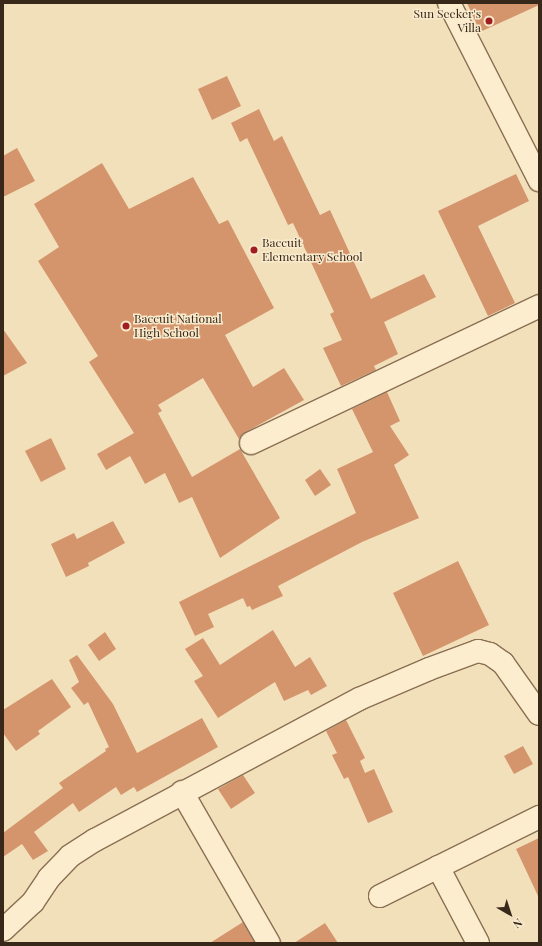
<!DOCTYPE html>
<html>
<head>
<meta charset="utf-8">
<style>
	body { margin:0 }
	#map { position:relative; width:542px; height:946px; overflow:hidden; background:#f2e0bb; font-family:"Playfair Display",serif }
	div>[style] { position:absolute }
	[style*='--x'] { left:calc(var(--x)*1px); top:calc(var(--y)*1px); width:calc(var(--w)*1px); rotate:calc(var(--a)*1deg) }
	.building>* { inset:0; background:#d4956d }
	.roads { filter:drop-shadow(1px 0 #8b6f53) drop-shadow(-1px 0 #8b6f53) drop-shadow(0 1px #8b6f53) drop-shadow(0 -1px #8b6f53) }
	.minor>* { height:22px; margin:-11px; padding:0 11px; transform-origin:11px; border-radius:11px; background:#fcedcf }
	.dots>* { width:11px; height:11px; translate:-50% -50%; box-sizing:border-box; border:2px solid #f9eacc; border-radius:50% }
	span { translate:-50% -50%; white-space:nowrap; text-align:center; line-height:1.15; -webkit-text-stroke:3px #f9eacc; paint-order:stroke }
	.poi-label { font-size:12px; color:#38281a }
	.right { translate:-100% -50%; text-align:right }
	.left { translate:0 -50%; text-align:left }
	.frame { position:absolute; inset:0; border:4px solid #38281a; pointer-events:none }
	.north { position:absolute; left:490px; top:894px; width:40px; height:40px; -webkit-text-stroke:3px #f9eacc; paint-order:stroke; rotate:141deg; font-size:11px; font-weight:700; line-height:16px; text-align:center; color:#38281a }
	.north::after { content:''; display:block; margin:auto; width:14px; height:18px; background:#38281a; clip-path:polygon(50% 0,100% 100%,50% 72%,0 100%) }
</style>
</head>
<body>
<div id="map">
	<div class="building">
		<div style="clip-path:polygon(467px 3px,539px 3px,539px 5px,480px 32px)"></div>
		<div style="clip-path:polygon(227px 76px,241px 106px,212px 120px,198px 89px)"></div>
		<div style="clip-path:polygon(259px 109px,274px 141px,282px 136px,320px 215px,330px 210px,371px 299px,424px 274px,436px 297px,384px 322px,398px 354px,374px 366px,376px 370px,341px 386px,323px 348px,342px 340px,330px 314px,334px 312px,293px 223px,288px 225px,247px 138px,240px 142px,231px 123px)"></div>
		<div style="clip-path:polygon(17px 148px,35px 181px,3px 197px,3px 156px)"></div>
		<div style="clip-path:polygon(102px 163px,129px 209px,193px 177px,219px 224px,228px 220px,274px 308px,225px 335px,253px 387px,284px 368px,304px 400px,246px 432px,239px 439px,203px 378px,158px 405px,162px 411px,158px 413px,192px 477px,240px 449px,280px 518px,220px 558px,192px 497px,179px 503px,165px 473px,145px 484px,130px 456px,106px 470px,97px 454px,134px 433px,89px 362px,98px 356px,38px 261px,59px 247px,34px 204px)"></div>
		<div style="clip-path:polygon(516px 174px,529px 201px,478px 226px,515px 303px,488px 316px,438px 211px)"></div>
		<div style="clip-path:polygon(3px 329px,27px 363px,3px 376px)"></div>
		<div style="clip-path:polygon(387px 392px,400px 421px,390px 426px,409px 455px,394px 465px,419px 518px,362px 542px,278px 586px,283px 596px,252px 610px,250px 606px,247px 607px,243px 598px,208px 614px,214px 627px,195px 636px,179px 602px,356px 513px,337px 469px,373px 452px,352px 409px)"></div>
		<div style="clip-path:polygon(51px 438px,66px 469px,41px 482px,25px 451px)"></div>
		<div style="clip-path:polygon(320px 469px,331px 485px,315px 496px,305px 480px)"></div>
		<div style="clip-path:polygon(113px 521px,125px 543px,88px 563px,89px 566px,66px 577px,51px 544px,74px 533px,77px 539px)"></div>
		<div style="clip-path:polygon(458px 561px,489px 625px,423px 656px,393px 593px)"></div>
		<div style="clip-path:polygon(273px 630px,295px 667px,310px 657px,327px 686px,311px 695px,308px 690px,284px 701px,275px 682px,218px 718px,194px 681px,203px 676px,185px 649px,203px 638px,220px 665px)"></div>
		<div style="clip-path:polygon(105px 632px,116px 649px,99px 661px,88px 645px)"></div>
		<div style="clip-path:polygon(77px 655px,113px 704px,137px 753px,202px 718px,218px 747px,137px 792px,134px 787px,121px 795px,116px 787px,79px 812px,73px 803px,34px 832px,48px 851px,33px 860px,22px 844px,3px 857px,3px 833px,63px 788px,59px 783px,106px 751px,105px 749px,109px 747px,88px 702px,84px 705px,71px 688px,79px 682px,69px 660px)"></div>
		<div style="clip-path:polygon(52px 679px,71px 707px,38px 731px,40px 734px,16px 751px,3px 733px,3px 710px)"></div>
		<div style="clip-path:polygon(346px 720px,365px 758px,360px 761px,365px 773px,374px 769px,393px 812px,368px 823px,348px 777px,344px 779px,332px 755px,337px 753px,326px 731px)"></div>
		<div style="clip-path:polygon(523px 746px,533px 764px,514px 774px,504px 756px)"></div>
		<div style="clip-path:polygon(243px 775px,255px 793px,231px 809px,218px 789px)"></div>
		<div style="clip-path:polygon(539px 838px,539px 898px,516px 849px)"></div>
		<div style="clip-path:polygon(243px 922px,255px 943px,210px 943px)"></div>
		<div style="clip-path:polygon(325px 923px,338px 943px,294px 943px)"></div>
	</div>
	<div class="roads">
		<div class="minor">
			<div style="--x:449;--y:3;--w:199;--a:63"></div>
			<div style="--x:251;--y:443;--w:319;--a:-25.4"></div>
			<div style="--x:182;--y:792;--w:174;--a:60.1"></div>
			<div style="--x:438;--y:867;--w:86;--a:62.2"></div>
			<div style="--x:380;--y:896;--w:178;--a:-26.4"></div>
			<div style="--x:3;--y:930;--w:41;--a:-43"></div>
			<div style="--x:33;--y:902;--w:29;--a:-56"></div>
			<div style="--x:49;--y:878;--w:30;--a:-46"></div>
			<div style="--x:70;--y:856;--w:30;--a:-33"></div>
			<div style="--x:95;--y:840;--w:299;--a:-28.1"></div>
			<div style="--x:359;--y:699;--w:76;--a:-23.2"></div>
			<div style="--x:429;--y:669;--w:52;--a:-20.2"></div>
			<div style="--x:478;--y:651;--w:12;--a:14"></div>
			<div style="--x:490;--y:654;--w:16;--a:35"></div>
			<div style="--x:503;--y:663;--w:62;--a:54.8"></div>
		</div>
	</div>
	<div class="dots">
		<div style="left:489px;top:21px;background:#a01e22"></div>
		<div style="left:254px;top:250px;background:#a01e22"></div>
		<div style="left:126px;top:326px;background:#a01e22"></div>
	</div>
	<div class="poi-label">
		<span class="right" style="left:481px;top:21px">Sun Seeker's<br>Villa</span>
		<span class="left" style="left:262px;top:250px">Baccuit<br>Elementary School</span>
		<span class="left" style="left:134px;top:326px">Baccuit National<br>High School</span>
	</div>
	<div class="frame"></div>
	<div class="north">N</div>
</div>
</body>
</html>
